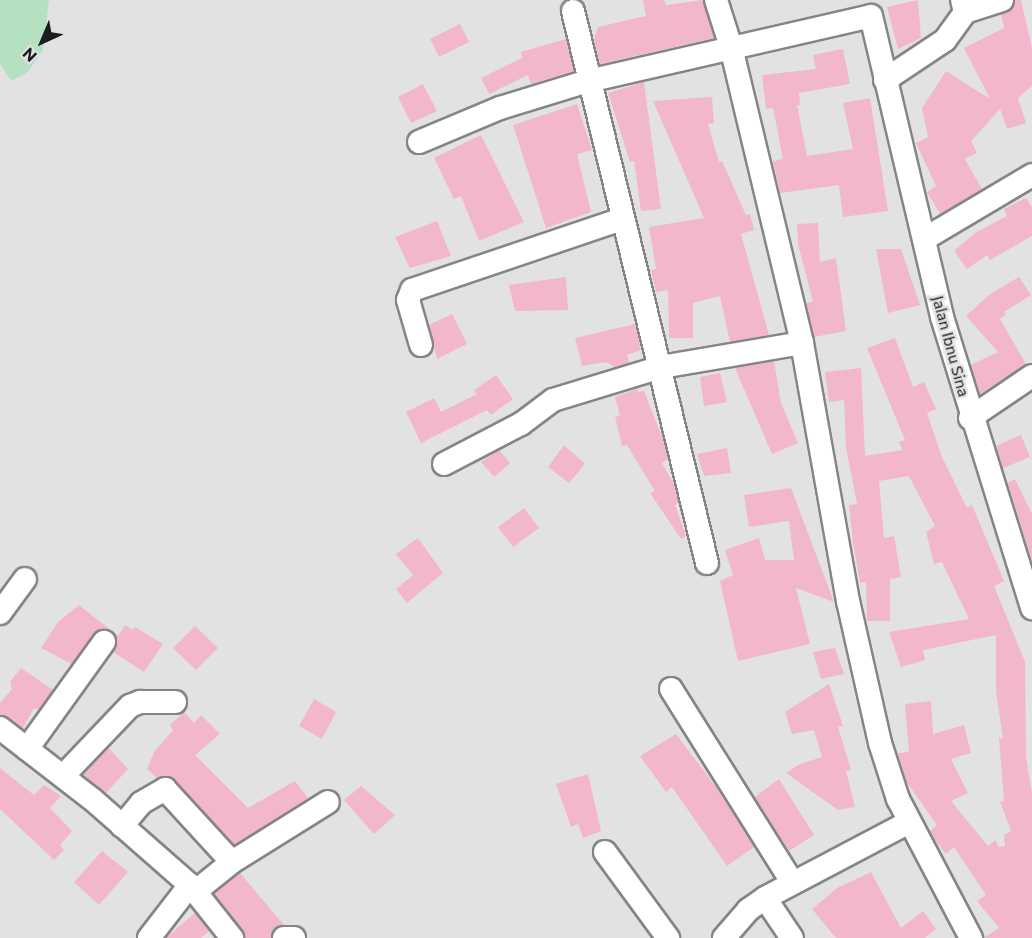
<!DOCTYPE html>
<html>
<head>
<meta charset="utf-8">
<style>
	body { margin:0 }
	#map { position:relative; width:1032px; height:938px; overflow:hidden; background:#e2e2e5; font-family:Commissioner,sans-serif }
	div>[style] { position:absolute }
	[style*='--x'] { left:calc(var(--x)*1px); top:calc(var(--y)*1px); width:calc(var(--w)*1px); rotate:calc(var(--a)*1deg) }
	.green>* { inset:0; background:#b6e1c0 }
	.building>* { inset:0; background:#f2b7cd }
	.roads { filter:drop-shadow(2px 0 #858588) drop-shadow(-2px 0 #858588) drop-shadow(0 2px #858588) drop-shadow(0 -2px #858588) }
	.minor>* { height:22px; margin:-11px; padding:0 11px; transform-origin:11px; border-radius:11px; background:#fff }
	span { translate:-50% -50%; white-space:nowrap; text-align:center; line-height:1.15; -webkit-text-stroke:5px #e2e2e5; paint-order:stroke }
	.street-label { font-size:16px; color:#1c1c1d }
	.north { position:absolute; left:12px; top:12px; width:60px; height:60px; -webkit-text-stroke:4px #e2e2e5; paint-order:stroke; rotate:224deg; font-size:16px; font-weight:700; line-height:24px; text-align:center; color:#1c1c1d }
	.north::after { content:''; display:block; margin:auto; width:21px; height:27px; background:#1c1c1d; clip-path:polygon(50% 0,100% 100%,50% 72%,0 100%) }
</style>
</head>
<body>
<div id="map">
	<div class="green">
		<div style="clip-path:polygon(0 0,49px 0,43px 50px,27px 73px,11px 81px,0 64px)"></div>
	</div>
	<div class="building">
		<div style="clip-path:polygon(643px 0,664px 0,666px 5px,703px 0,714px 38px,600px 64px,594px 39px,598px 27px,646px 16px)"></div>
		<div style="clip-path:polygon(918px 0,921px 38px,898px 49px,887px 7px)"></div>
		<div style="clip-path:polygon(1015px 0,1021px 0,1032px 48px,1032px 86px,1018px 98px,1026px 123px,1007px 129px,1000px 109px,971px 141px,977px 153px,965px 159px,982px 189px,940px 214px,927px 192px,936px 186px,916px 143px,928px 137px,922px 108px,946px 71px,990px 99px,964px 48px,1004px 28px,1001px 14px,1012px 9px)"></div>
		<div style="clip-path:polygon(460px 24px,469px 42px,439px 57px,430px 39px)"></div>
		<div style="clip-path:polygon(566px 39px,574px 71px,531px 84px,528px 75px,489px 94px,481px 78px,522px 58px,521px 52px)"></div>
		<div style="clip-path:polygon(843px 49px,850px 84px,799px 93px,800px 105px,797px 105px,807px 156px,853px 149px,843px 103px,870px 98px,888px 211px,843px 217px,839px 185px,780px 193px,773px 161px,783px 159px,773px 108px,766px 109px,762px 75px,816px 69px,813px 55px)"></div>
		<div style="clip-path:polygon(644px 82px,661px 209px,641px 211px,634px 161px,630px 162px,608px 93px)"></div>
		<div style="clip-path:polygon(423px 84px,437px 111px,411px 123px,398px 97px)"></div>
		<div style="clip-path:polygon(712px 97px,714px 123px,708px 124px,719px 162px,722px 161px,746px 215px,750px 214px,754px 230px,741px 234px,769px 335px,730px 342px,720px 296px,693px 303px,693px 338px,669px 338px,668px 290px,656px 292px,651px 270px,656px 269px,649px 227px,704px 218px,653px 101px)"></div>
		<div style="clip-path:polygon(577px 104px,592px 150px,577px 154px,591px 212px,546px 228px,513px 125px)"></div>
		<div style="clip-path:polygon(481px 135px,524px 222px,479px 241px,461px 196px,454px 199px,434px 158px)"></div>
		<div style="clip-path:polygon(1026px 198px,1032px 207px,1032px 236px,990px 260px,987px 255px,967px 269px,954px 251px,975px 233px,1007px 216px,1004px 209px)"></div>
		<div style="clip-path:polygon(437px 221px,451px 256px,410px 268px,395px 237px)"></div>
		<div style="clip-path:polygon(818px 223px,820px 262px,836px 258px,846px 331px,814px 337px,806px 303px,813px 302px,798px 244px,797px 224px)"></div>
		<div style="clip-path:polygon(876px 249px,901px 249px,920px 305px,888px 313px)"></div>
		<div style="clip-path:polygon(566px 277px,568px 310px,515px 311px,509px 285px)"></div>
		<div style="clip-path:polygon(1019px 277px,1031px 295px,1004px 312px,1006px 314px,1000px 319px,1026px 364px,980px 394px,971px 365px,998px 352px,966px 316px,989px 295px)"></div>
		<div style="clip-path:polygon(452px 314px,467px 344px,437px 359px,429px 325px)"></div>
		<div style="clip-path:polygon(635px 324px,641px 350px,627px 355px,629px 363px,615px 367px,606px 362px,582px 366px,575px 338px)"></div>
		<div style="clip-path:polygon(895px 338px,913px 387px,924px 382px,936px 409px,927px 413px,942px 457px,967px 508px,972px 505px,1004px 581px,994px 586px,1025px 662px,1026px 757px,1032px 793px,1032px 938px,984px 938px,999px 928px,977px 901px,986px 895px,954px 847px,946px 854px,935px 840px,930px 831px,937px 825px,906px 781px,899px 757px,898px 753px,909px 752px,905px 704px,931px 701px,933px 734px,964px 725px,971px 753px,951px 759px,968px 793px,951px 801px,988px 846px,996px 840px,998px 847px,1005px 846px,1004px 835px,1011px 831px,1000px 802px,1004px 801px,999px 738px,1003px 739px,996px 691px,996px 635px,923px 650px,925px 660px,901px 667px,889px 632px,969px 619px,942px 562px,934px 564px,926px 532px,935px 526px,909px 476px,879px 481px,884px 538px,894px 536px,901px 577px,890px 579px,890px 621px,867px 621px,866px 582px,860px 583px,853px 542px,849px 505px,857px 504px,846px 448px,844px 400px,829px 402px,825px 372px,861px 368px,865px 456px,902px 450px,899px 442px,905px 440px,867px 348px)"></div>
		<div style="clip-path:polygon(774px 361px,781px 403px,798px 443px,772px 454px,735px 368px)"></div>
		<div style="clip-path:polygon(720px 373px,727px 402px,704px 406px,700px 377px)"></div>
		<div style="clip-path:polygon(496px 375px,513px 399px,491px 415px,487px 410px,421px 443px,406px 412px,434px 398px,441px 412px,477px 394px,474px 390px)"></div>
		<div style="clip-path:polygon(637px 389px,638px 392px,644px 391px,663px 439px,668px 459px,662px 463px,674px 484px,679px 503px,675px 505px,686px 536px,681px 539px,650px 493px,655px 491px,627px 445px,622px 446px,615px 417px,620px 415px,615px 397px)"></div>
		<div style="clip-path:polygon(1021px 435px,1030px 457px,1003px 468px,996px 446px)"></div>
		<div style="clip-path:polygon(564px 445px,585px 464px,569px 483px,548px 467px)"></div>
		<div style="clip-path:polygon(727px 448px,731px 473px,704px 476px,697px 454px)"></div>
		<div style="clip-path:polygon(499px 450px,510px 463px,494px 477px,481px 462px)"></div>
		<div style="clip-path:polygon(1015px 479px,1032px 514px,1032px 562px,1008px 483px)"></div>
		<div style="clip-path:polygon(791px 488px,834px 602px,796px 588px,810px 644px,738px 661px,720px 581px,733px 575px,725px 550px,759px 538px,765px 560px,794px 560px,789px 521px,749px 527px,744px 495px)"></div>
		<div style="clip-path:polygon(524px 508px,539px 528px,513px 547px,498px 527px)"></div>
		<div style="clip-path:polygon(418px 538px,443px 573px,407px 603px,396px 589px,413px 575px,396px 554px)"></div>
		<div style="clip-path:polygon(79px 605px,118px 636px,125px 625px,133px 630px,135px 627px,163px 644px,144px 672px,113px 652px,116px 637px,106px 629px,93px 634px,72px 664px,41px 648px,58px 622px)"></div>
		<div style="clip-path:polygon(195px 626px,218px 648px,196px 670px,173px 648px)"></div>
		<div style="clip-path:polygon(835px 648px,844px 674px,821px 679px,813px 652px)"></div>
		<div style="clip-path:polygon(21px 668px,53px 690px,38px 710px,34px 708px,23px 728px,0 715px,0 703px,12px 689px,10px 682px)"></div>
		<div style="clip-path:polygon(829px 684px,843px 726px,838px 727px,851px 770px,846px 771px,855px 807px,838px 810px,786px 773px,798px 765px,822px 757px,814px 730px,792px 734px,785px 712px)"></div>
		<div style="clip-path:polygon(314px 699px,336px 712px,322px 739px,299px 726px)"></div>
		<div style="clip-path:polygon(184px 712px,194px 723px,201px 715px,220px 734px,195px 755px,248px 808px,295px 781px,308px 798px,234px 845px,175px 780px,164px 776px,157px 778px,147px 769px,154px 752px,173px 730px,170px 725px)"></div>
		<div style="clip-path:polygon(676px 734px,716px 787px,754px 847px,727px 866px,672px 787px,666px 792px,640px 756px)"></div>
		<div style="clip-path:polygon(109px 748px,128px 769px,106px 793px,83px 775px)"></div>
		<div style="clip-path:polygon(0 768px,34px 795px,44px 785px,61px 796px,50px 808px,72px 831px,60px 845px,64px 850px,54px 860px,0 809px)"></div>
		<div style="clip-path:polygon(588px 774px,601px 831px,583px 838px,578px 824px,571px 827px,556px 784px)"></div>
		<div style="clip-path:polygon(779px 779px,814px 835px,789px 851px,755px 797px)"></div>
		<div style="clip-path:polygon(361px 786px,395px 815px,374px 834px,344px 800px)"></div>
		<div style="clip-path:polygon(102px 851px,128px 872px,99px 905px,74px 882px)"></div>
		<div style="clip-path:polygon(871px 872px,901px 928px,923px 911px,936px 929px,925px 938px,836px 938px,812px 909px,837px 888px)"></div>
		<div style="clip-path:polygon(240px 873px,284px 925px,273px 931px,271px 938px,245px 938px,214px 894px)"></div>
		<div style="clip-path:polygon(195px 913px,209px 931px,201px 938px,166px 938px)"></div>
	</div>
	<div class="roads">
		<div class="minor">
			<div style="--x:716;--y:0;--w:49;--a:72.3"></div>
			<div style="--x:731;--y:47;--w:304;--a:76.5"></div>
			<div style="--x:802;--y:343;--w:262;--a:79.9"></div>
			<div style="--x:848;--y:601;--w:146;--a:77.3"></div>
			<div style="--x:880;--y:743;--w:59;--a:72.2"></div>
			<div style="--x:898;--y:799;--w:157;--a:62.3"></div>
			<div style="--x:573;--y:11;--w:568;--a:76.36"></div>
			<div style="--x:965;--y:12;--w:39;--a:-18"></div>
			<div style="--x:885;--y:80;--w:72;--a:-33.7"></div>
			<div style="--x:945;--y:40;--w:34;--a:-54"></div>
			<div style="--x:965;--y:12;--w:12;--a:-104"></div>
			<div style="--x:419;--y:142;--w:88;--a:-22.8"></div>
			<div style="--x:500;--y:108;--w:92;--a:-17.1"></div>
			<div style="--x:588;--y:81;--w:290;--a:-12.9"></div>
			<div style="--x:871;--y:16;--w:309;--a:76.7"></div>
			<div style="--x:942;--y:317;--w:305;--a:72.8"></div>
			<div style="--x:926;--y:238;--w:123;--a:-30.7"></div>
			<div style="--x:421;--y:345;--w:47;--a:-106.1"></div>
			<div style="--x:408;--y:300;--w:11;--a:-68"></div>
			<div style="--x:412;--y:290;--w:222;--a:-18.7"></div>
			<div style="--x:970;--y:418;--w:75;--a:-34.1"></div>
			<div style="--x:444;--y:464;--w:87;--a:-27.5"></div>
			<div style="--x:521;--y:424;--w:40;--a:-37"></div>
			<div style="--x:553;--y:400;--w:113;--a:-17"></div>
			<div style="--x:661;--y:367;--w:143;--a:-9.7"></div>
			<div style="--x:0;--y:613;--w:42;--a:-53.7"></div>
			<div style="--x:671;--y:689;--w:228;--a:57.9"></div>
			<div style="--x:0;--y:728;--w:116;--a:37.7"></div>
			<div style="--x:92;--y:799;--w:130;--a:41.3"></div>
			<div style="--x:190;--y:885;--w:68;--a:51.6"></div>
			<div style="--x:27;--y:749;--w:132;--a:-54.3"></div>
			<div style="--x:63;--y:776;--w:97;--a:-46.3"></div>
			<div style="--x:130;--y:706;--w:11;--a:-22"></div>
			<div style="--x:140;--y:702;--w:35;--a:0"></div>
			<div style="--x:122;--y:826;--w:30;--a:-50"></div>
			<div style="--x:141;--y:803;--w:28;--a:-30"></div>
			<div style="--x:165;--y:789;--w:99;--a:47.5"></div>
			<div style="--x:605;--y:852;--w:107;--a:53.8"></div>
			<div style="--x:196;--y:891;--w:46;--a:-38.9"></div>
			<div style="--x:232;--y:862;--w:113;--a:-32"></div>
			<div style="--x:765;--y:898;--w:48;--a:56"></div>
			<div style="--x:149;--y:938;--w:67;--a:-52.3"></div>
			<div style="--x:284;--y:938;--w:10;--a:0"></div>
			<div style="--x:724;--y:938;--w:37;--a:-49"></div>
			<div style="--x:748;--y:910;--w:21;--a:-35"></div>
			<div style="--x:765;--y:898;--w:163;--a:-27.8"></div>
		</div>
	</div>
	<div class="street-label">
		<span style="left:951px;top:346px;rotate:75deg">Jalan Ibnu Sina</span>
	</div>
	<div class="north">N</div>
</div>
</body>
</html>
